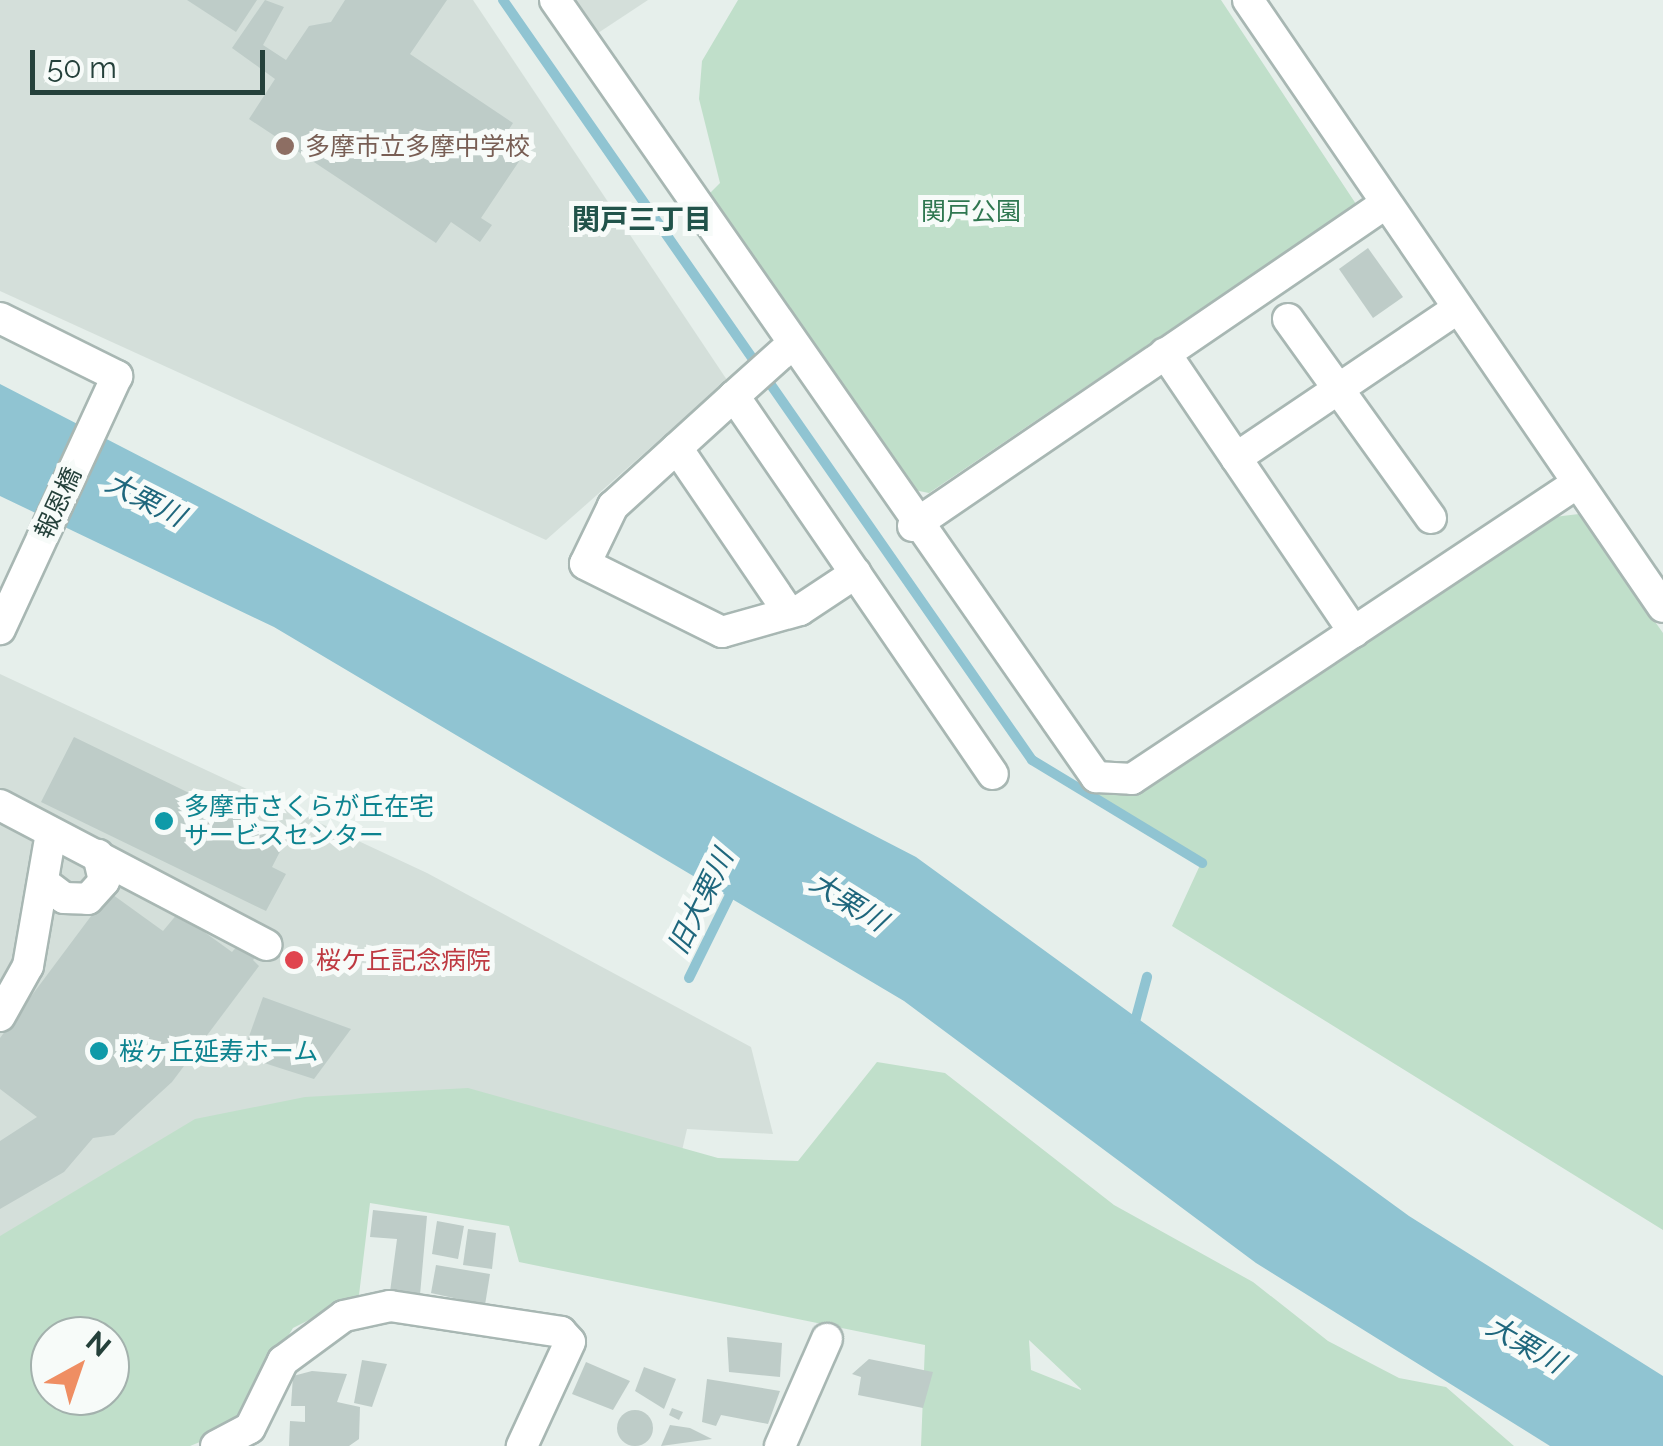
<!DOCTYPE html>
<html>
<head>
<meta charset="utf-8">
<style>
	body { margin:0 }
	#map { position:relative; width:1663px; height:1446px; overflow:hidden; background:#e6efeb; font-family:Raleway,"Noto Sans JP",sans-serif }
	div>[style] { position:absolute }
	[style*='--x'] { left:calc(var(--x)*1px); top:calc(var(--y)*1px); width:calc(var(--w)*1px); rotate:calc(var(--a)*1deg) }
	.built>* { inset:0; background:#d4dfda }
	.green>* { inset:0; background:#c0dfca }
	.water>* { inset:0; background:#90c4d2 }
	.stream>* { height:10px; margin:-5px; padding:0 5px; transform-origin:5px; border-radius:5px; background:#90c4d2 }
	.building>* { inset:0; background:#beccc8 }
	.round { border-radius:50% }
	.roads { filter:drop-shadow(2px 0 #a8b7b3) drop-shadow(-2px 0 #a8b7b3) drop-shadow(0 2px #a8b7b3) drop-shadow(0 -2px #a8b7b3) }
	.minor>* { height:30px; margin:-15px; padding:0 15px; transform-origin:15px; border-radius:15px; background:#fff }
	.dots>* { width:28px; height:28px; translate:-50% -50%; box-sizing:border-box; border:5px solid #f7fbf9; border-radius:50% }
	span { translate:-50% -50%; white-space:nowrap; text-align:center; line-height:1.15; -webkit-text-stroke:10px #f7fbf9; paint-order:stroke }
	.education-label { font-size:25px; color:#785e54 }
	.left { translate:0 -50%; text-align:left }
	.park-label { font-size:25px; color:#2f7750 }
	.street-label { font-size:25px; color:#25413b }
	.culture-label { font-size:25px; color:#0d838f }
	.health-label { font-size:25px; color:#be3a42 }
	.neighbourhood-label { font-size:28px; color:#21534a; font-weight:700 }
	.water-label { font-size:28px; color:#1f677d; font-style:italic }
	.north { position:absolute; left:30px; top:1316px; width:100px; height:100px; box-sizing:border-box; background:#f7fbf9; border:2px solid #a3b1ad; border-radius:50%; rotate:40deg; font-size:28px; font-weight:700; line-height:40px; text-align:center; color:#25413b }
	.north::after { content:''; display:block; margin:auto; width:35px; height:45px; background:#ef8e63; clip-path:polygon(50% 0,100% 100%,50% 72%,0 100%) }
	.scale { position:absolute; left:30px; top:50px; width:235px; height:45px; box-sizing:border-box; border:5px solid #25413b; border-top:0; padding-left:12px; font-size:30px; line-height:35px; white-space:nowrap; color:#25413b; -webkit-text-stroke:8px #f7fbf9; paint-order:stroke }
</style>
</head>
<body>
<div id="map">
	<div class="built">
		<div style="clip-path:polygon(0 0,473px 0,727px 380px,546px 540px,0 291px)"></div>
		<div style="clip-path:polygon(571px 0,648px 0,595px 35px)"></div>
		<div style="clip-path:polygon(0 674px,427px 873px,751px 1047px,773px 1134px,687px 1129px,674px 1185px,303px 1135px,0 1272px)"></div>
	</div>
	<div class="green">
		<div style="clip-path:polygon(738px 0,1221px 0,1356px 204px,929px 493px,909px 489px,705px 198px,720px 183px,699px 99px,702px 61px)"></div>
		<div style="clip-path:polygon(1579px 514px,1663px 633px,1663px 1230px,1172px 926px,1201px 863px,1086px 793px,1096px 777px,1132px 779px,1554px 517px)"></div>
		<div style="clip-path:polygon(evenodd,877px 1062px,945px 1073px,1114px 1205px,1253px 1282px,1328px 1341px,1399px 1378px,1446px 1387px,1514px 1446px,921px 1446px,925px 1345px,519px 1262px,509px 1226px,370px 1203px,359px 1295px,293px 1328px,232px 1429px,190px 1446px,0 1446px,0 1236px,195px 1119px,305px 1097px,468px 1088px,718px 1158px,798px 1161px,877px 1062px,50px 1336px,110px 1336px,110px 1396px,50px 1396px,50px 1336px,877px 1062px,1029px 1340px,1081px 1389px,1081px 1390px,1031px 1370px,1029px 1340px)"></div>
	</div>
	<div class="water">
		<div style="clip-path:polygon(0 384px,916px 857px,1409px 1216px,1663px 1376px,1663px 1446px,1550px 1446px,1256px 1263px,904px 1001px,274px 627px,0 496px)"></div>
	</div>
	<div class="stream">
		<div style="--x:503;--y:0;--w:926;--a:55.16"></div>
		<div style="--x:1032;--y:760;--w:199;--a:31.2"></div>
		<div style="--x:689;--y:978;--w:104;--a:-63.7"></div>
		<div style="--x:1133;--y:1029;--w:54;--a:-74.9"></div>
	</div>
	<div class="building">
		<div style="clip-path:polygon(187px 0,257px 0,236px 32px)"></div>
		<div style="clip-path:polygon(265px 0,284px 7px,263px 45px,286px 60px,309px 26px,331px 22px,345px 0,447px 0,410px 54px,513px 123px,506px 134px,528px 148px,481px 218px,492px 225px,480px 242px,451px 222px,436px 243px,249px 119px,275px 79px,232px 48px)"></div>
		<div style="clip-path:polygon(1368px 248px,1403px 297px,1373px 318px,1339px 269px)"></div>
		<div style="clip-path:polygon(74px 737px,286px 840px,272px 867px,286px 874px,266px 911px,41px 802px)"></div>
		<div style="clip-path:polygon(109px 892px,163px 931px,178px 913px,232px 952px,246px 936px,262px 950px,253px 960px,259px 966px,172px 1082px,114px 1135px,93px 1138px,64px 1172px,0 1209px,0 1141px,37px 1117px,0 1089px,0 1038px)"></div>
		<div style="clip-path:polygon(263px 997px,351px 1029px,314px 1079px,242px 1056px)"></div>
		<div style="clip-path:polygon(373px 1210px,427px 1216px,420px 1295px,390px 1292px,397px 1239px,370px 1237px)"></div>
		<div style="clip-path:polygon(437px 1221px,464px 1226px,458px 1259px,432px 1254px)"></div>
		<div style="clip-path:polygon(468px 1229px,496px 1233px,492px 1269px,463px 1265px)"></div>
		<div style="clip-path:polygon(436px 1265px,490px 1274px,485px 1305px,431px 1293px)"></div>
		<div style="clip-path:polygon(727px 1337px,782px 1343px,780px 1377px,729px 1372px)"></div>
		<div style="clip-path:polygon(869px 1359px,933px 1372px,923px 1408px,858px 1395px,861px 1377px,852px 1374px)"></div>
		<div style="clip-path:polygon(362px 1360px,387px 1364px,372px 1407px,354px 1403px)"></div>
		<div style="clip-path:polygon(586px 1362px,630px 1381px,613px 1410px,572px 1394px)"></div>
		<div style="clip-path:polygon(644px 1367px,676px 1379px,664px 1409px,635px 1391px)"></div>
		<div style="clip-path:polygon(312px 1371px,347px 1374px,337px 1402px,360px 1407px,359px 1439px,349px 1446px,289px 1446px,290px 1421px,305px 1422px,305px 1406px,291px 1406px,293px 1376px)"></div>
		<div style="clip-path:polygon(707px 1379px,780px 1391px,768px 1424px,721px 1415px,716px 1426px,702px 1422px)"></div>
		<div style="clip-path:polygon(672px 1408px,683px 1412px,679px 1420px,669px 1415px)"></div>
		<div class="round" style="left:617px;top:1410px;width:36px;height:36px"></div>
		<div style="clip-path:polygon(670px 1425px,690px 1428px,712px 1439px,661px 1446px)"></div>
	</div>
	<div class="roads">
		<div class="minor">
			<div style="--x:555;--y:0;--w:947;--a:55.15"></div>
			<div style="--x:1096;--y:777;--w:36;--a:3"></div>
			<div style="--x:1132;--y:779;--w:533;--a:-33.6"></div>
			<div style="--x:1248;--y:0;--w:735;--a:55.64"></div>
			<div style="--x:0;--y:318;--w:131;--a:26.4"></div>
			<div style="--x:117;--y:376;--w:279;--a:114.8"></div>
			<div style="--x:1288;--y:319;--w:245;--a:54.3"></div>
			<div style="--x:790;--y:346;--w:75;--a:138.2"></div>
			<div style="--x:734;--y:396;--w:458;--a:55.6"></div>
			<div style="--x:1165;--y:353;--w:337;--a:55.9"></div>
			<div style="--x:734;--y:396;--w:164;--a:137.7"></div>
			<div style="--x:613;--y:506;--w:64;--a:115.8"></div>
			<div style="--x:585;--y:564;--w:153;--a:26.4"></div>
			<div style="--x:722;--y:632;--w:81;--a:-15.8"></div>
			<div style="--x:800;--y:610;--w:67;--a:-33.5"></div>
			<div style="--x:677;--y:448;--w:199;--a:55.8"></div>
			<div style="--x:1236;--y:458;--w:268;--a:-34"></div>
			<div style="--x:913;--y:526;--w:571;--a:-34.3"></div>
			<div style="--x:0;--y:805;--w:301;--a:27.7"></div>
			<div style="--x:43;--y:882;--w:26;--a:37"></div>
			<div style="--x:64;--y:898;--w:24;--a:2"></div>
			<div style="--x:88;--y:899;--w:24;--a:-48"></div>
			<div style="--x:104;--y:881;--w:27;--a:-103"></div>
			<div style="--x:0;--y:1016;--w:57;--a:-60.8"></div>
			<div style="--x:28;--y:966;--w:135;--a:-80.2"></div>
			<div style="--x:216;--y:1446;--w:38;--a:-28"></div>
			<div style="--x:250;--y:1428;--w:75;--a:-63.8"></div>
			<div style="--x:283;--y:1361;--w:76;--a:-36.4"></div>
			<div style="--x:344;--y:1316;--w:47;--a:-12.3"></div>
			<div style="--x:390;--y:1306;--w:173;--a:8.6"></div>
			<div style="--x:561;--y:1332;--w:13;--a:48"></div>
			<div style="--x:570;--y:1342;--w:115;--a:114.8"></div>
			<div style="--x:780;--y:1446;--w:117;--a:-66.3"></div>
		</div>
	</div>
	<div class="dots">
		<div style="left:285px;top:146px;background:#8d6e63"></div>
		<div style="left:164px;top:821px;background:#0f9aa8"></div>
		<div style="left:294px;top:960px;background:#e0444e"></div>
		<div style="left:99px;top:1051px;background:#0f9aa8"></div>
	</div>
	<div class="education-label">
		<span class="left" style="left:305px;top:146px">多摩市立多摩中学校</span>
	</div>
	<div class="park-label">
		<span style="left:971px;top:211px">関戸公園</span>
	</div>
	<div class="street-label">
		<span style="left:58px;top:503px;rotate:-65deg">報恩橋</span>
	</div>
	<div class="culture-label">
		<span class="left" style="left:184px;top:821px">多摩市さくらが丘在宅<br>サービスセンター</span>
		<span class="left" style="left:119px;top:1051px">桜ヶ丘延寿ホーム</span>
	</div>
	<div class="health-label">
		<span class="left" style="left:316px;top:960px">桜ケ丘記念病院</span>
	</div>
	<div class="neighbourhood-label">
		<span style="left:642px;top:220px">関戸三丁目</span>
	</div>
	<div class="water-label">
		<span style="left:145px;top:500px;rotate:27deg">大栗川</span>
		<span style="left:701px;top:902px;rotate:-64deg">旧大栗川</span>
		<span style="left:848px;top:902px;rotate:32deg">大栗川</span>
		<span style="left:1525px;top:1345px;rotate:30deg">大栗川</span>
	</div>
	<div class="north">N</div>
	<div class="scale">50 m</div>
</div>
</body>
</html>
